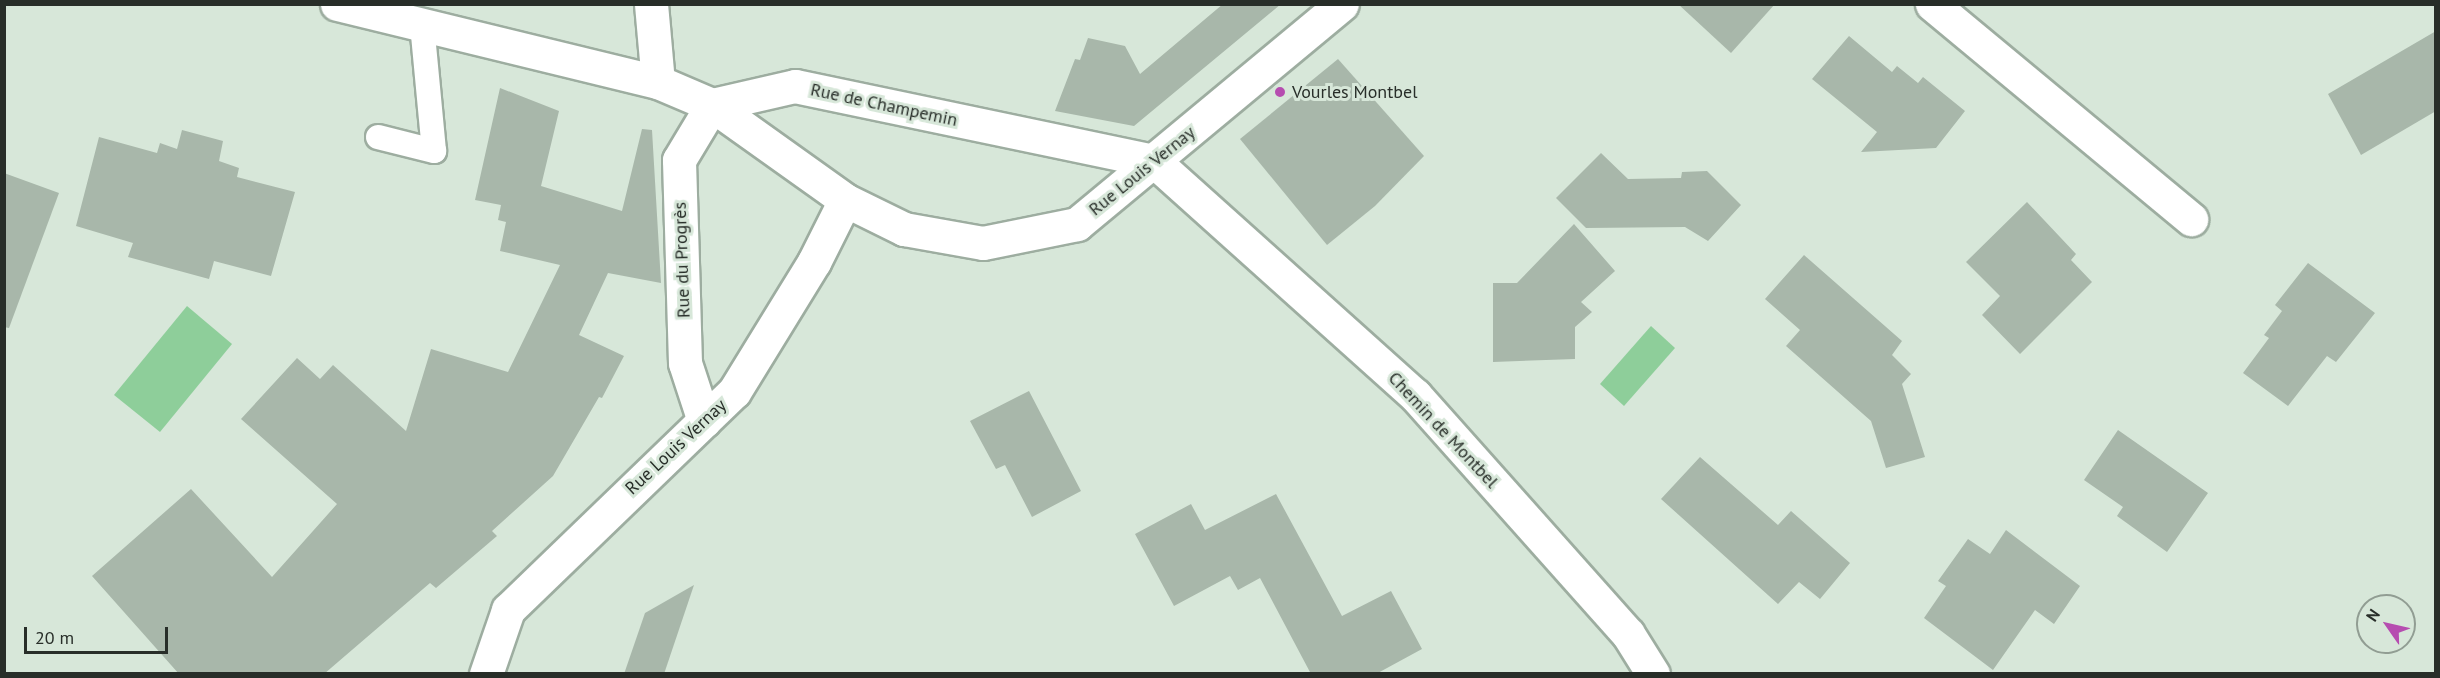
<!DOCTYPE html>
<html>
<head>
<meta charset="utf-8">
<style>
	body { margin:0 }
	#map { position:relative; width:2440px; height:678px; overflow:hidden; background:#d7e7d9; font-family:"PT Sans",sans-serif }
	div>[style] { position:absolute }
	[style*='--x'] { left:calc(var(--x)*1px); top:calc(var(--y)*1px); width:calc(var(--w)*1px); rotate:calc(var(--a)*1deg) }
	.water>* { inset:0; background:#8ece9a }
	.building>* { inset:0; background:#a8b7aa }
	.roads { filter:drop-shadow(2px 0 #9dada0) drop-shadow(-2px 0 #9dada0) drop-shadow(0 2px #9dada0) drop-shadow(0 -2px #9dada0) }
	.service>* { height:24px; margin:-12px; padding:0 12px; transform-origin:12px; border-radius:12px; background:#fff }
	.minor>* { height:33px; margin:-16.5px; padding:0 16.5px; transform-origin:16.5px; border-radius:16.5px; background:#fff }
	.tertiary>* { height:33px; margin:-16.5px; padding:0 16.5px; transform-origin:16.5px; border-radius:16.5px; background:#fff }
	.dots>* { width:16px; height:16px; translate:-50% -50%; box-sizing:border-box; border:3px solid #d7e7d9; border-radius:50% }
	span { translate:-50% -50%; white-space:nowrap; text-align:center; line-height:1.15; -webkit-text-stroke:6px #d7e7d9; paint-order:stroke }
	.poi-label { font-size:18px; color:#282e29 }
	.left { translate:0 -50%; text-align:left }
	.street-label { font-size:18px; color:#282e29 }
	.frame { position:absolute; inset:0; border:6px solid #282e29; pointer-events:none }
	.north { position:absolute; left:2356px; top:594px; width:60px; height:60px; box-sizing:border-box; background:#d7e7d9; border:2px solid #919d93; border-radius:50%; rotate:304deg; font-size:16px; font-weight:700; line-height:24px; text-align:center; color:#282e29 }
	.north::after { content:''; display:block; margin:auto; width:21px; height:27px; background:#b64db0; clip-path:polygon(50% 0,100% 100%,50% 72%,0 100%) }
	.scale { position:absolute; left:24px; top:627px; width:144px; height:27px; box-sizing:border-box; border:3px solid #282e29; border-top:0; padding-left:8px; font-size:18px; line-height:21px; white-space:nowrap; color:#282e29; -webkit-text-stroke:4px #d7e7d9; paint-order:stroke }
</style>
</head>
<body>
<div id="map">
	<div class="water">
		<div style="clip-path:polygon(187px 306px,232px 344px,160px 432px,114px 395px)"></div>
		<div style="clip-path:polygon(1651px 326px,1675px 348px,1624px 406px,1600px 384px)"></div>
	</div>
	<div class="building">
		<div style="clip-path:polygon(1223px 4px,1281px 4px,1134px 126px,1055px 111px,1075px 59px,1080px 60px,1088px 38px,1125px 46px,1140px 74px)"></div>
		<div style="clip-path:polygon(1678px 4px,1775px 4px,1731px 53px)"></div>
		<div style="clip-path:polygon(2436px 31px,2436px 111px,2361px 155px,2328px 94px)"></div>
		<div style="clip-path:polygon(1849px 36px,1892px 72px,1897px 66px,1918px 83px,1923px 77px,1965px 111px,1936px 148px,1861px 152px,1877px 132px,1812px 79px)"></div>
		<div style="clip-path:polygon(1338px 59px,1424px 156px,1375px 206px,1327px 245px,1240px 139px)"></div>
		<div style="clip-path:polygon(500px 88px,559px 111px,541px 186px,622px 211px,642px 129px,652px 130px,661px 283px,608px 273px,579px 335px,624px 356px,602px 398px,599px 397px,553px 476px,492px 531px,497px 536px,436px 588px,430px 583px,324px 674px,179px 674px,92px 576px,191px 489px,272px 577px,337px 504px,241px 419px,297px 358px,320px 379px,333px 365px,406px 431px,431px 349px,508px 372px,560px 265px,500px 251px,506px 222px,498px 220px,501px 205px,475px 200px)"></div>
		<div style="clip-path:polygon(182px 130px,223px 141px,219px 161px,239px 168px,237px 177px,295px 192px,271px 276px,214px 261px,209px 279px,128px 257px,133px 243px,76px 226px,99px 137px,157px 153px,160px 143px,177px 149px)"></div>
		<div style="clip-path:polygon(1601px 153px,1628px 179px,1681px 178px,1682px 172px,1707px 171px,1741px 205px,1708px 241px,1685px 227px,1586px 228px,1556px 198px)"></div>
		<div style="clip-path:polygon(4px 173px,59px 193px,9px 328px,4px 327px)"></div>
		<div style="clip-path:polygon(2027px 202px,2076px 254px,2071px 260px,2092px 282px,2020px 354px,1982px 315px,2000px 296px,1966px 262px)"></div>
		<div style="clip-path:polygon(1574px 224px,1615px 271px,1581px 302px,1592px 312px,1575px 327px,1575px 359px,1493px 362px,1493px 283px,1517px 283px)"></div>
		<div style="clip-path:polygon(1804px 255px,1902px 341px,1892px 355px,1911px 374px,1902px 384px,1925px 457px,1886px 468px,1871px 421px,1786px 346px,1800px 330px,1765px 299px)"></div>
		<div style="clip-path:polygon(2308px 263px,2375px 313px,2336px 362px,2327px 356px,2288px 406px,2243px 373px,2269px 338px,2264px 335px,2282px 311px,2275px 305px)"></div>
		<div style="clip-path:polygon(1029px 391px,1081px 491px,1032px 517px,1005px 465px,996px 469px,970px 421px)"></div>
		<div style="clip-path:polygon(2118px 430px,2208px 493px,2167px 552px,2117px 516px,2123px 507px,2084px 480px)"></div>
		<div style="clip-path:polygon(1700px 457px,1778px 525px,1791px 511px,1850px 563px,1820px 599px,1799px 582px,1778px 604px,1661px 499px)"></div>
		<div style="clip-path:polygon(1276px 494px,1342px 616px,1391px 591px,1422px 649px,1376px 674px,1311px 674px,1260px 578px,1238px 590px,1230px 576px,1174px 606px,1135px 534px,1191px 504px,1205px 530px)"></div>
		<div style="clip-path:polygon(2006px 530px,2080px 586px,2054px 624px,2035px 610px,1993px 670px,1924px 618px,1946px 586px,1938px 581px,1968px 539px,1990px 554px)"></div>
		<div style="clip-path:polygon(694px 585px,664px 674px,624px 674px,645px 613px)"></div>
	</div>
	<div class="roads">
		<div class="service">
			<div style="--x:378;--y:137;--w:58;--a:14"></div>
			<div style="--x:434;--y:151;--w:129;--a:-95.4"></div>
		</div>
		<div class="minor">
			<div style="--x:651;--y:4;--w:78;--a:84.9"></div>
			<div style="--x:1932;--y:4;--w:337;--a:39.7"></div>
			<div style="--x:704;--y:421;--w:61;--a:-108.1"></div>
			<div style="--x:685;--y:363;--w:203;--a:-91.7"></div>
			<div style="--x:679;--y:160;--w:64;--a:-59"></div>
			<div style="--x:712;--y:105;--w:85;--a:-12.9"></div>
			<div style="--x:795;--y:86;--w:367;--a:11.8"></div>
			<div style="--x:1154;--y:161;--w:351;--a:41.9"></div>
			<div style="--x:1415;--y:395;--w:320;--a:48.3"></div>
			<div style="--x:1628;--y:634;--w:47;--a:58"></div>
		</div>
		<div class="tertiary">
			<div style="--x:337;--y:4;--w:330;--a:13.7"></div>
			<div style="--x:658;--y:82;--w:59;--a:23.1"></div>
			<div style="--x:712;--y:105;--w:163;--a:35.5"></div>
			<div style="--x:845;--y:200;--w:66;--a:26.2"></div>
			<div style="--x:904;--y:229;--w:80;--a:10"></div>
			<div style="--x:983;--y:243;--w:96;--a:-11.4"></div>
			<div style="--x:1077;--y:224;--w:344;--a:-39.7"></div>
			<div style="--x:486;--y:674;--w:68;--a:-71"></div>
			<div style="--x:508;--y:610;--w:314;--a:-44"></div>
			<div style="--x:734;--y:392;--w:153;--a:-58.4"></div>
			<div style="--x:814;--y:262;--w:69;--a:-63.4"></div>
		</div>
	</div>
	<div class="dots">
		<div style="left:1280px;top:92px;background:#b64db0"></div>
	</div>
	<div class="poi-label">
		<span class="left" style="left:1292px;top:92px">Vourles Montbel</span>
	</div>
	<div class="street-label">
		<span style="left:884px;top:105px;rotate:12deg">Rue de Champemin</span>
		<span style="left:1142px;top:171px;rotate:-39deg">Rue Louis Vernay</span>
		<span style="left:682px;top:260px;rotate:-92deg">Rue du Progrès</span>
		<span style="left:1443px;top:430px;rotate:47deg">Chemin de Montbel</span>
		<span style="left:676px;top:447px;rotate:-43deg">Rue Louis Vernay</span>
	</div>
	<div class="frame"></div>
	<div class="north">N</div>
	<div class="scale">20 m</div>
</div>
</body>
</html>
